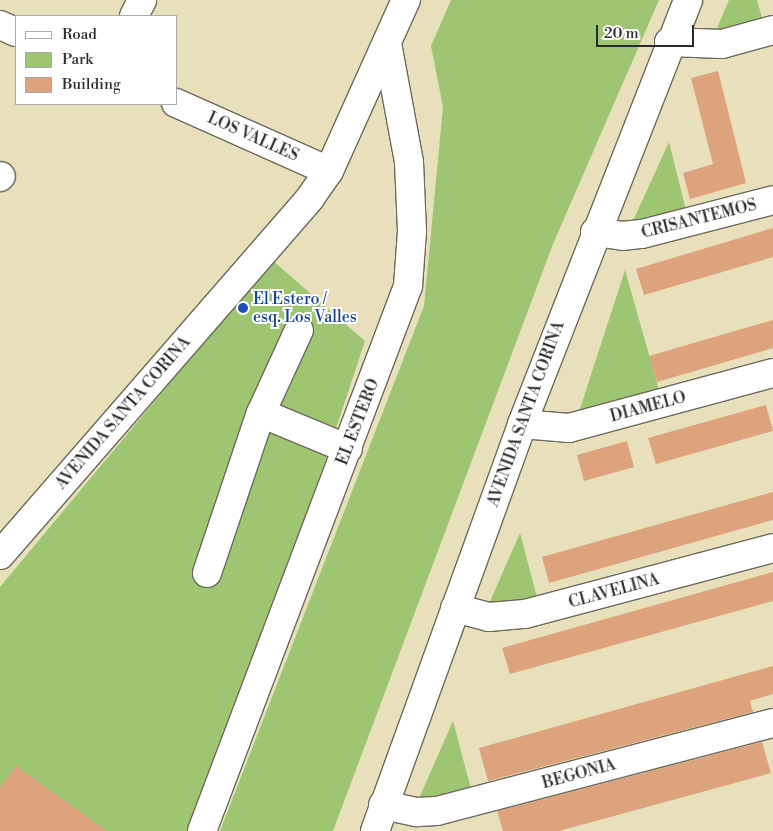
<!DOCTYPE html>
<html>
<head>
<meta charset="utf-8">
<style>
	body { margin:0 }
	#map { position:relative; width:773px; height:831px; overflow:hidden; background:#e8e0bb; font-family:"Libre Bodoni",serif }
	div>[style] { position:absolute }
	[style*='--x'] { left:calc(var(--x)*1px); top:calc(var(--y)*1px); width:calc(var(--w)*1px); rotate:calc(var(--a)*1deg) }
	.green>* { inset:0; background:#9ec672 }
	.building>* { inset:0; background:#dda37d }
	.roads { filter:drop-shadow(1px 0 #6d6a5d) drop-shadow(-1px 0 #6d6a5d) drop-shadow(0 1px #6d6a5d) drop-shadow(0 -1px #6d6a5d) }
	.minor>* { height:28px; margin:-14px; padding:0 14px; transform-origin:14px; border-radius:14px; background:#fff }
	.dots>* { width:14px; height:14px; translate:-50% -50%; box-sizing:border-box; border:2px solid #fff; border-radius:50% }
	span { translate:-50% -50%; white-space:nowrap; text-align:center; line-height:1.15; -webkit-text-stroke:4px #fff; paint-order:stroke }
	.street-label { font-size:16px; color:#2b2b2b }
	.transit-label { font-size:16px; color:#164399 }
	.left { translate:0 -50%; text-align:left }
	.legend { position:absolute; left:15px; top:15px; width:162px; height:90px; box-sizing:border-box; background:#fff; border:1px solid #aaa; margin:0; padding:6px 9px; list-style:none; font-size:15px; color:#2b2b2b }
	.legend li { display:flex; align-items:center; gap:10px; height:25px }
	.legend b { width:25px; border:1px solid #aaa }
	.scale { position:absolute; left:596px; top:25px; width:98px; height:22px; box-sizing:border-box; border:2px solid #2b2b2b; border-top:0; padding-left:6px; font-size:15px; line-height:18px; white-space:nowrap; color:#2b2b2b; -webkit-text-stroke:4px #fff; paint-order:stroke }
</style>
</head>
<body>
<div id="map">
	<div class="green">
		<div style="clip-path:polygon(451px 0,659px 0,553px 244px,333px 831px,220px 831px,424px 306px,443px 107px,431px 46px)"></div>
		<div style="clip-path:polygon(729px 0,757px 0,765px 28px,711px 42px)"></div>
		<div style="clip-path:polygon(669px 142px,686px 210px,632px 223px)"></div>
		<div style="clip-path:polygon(272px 260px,365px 341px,297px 546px,190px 831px,0 831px,0 587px)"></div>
		<div style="clip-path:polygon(625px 270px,661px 397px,576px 421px)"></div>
		<div style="clip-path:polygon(520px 533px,538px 601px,484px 615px)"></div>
		<div style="clip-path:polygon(453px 721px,471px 789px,417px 803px)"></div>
	</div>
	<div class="building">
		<div style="clip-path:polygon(718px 71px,746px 183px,690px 199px,683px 173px,713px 164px,691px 78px)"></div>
		<div style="clip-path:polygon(773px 228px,773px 257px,644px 295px,636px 269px)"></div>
		<div style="clip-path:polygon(773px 320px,773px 348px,657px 382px,649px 356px)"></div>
		<div style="clip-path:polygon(766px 405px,773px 431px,656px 464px,648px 438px)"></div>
		<div style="clip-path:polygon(627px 441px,634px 467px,584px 481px,577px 455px)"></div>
		<div style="clip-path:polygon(773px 492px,773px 520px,549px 583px,542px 557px)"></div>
		<div style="clip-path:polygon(773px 572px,773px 601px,510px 674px,502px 648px)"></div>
		<div style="clip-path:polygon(773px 666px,773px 694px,750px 701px,753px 712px,488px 781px,479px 748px)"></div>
		<div style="clip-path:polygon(762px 742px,771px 773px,559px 831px,503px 831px,497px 811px)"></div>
		<div style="clip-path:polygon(16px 766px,107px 831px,0 831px,0 787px)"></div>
	</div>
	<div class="roads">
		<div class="minor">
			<div style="--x:134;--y:16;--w:18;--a:-63"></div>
			<div style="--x:0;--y:25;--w:17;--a:24"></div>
			<div style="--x:669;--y:42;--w:53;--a:2.2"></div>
			<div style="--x:722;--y:44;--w:53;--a:-15.4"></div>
			<div style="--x:176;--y:103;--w:167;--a:24"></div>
			<div style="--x:0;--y:177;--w:1;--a:-45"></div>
			<div style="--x:595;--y:232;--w:27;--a:8"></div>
			<div style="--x:622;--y:236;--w:20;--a:-6"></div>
			<div style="--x:642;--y:234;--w:135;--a:-14.5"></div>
			<div style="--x:261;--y:413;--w:91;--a:-65.4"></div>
			<div style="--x:522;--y:424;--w:47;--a:4.9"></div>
			<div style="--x:569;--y:428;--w:211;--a:-15.1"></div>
			<div style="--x:0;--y:555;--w:473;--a:-49"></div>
			<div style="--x:310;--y:198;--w:33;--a:-55"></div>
			<div style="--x:329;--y:171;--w:188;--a:-65.8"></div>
			<div style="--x:207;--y:573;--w:169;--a:-71.4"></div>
			<div style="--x:261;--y:413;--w:94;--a:22.5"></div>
			<div style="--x:455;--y:608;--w:35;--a:15"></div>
			<div style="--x:489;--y:617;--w:36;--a:-5"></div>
			<div style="--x:525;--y:614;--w:257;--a:-14.9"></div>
			<div style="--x:383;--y:805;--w:35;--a:12"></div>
			<div style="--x:417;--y:812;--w:20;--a:-3"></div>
			<div style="--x:437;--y:811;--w:347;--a:-14.7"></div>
			<div style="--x:202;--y:831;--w:583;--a:-69.29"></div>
			<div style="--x:408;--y:286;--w:55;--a:-85.8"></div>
			<div style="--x:412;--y:231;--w:69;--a:-92.5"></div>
			<div style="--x:409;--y:162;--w:121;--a:-100.5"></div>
			<div style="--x:375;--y:831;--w:433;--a:-70.1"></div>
			<div style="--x:522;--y:424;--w:455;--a:-68.6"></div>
		</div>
	</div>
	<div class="dots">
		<div style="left:243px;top:308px;background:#1a4fb4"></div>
	</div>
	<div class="street-label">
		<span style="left:253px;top:137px;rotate:24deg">LOS VALLES</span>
		<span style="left:699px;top:219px;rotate:-14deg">CRISANTEMOS</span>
		<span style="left:648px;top:407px;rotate:-15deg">DIAMELO</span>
		<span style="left:123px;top:413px;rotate:-49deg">AVENIDA SANTA CORINA</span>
		<span style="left:526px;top:414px;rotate:-70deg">AVENIDA SANTA CORINA</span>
		<span style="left:358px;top:422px;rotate:-69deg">EL ESTERO</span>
		<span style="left:614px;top:591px;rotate:-15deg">CLAVELINA</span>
		<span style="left:579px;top:774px;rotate:-15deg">BEGONIA</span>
	</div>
	<div class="transit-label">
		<span class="left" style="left:253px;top:308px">El Estero /<br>esq. Los Valles</span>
	</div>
	<ul class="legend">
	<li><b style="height:6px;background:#fff"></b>Road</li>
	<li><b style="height:14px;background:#9ec672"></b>Park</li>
	<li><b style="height:14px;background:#dda37d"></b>Building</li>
	</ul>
	<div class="scale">20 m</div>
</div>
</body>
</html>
